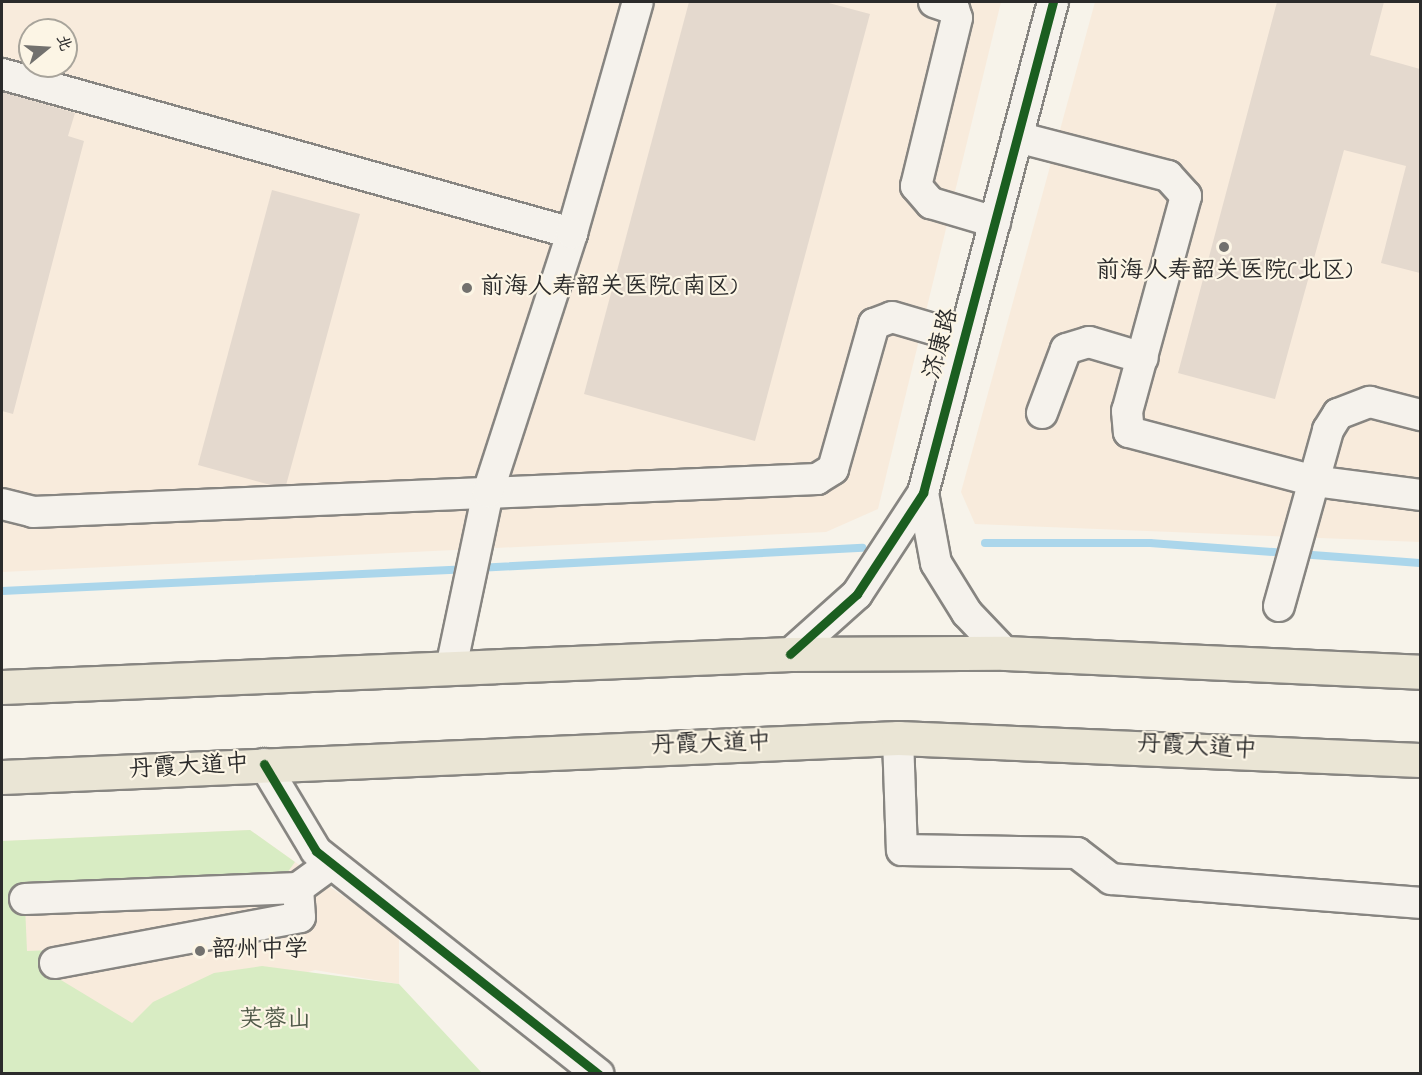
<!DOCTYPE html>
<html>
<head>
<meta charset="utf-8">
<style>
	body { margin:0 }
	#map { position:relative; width:1422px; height:1075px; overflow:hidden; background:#f7f3ea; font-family:"Indie Flower","LXGW WenKai TC",sans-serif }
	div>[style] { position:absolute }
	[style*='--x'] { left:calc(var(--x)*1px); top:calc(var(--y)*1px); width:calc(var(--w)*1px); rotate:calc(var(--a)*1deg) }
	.built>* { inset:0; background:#f8ebdc }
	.green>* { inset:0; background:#d8ecc3 }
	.stream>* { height:8px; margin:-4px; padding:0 4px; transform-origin:4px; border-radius:4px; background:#abd6eb }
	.building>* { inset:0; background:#e4d9ce }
	.roads { filter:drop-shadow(2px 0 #878581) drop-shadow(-2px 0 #878581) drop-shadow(0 2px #878581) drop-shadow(0 -2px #878581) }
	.minor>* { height:30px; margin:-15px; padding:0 15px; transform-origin:15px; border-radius:15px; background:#f5f2ec }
	.major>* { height:33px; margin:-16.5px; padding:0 16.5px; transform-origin:16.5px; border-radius:16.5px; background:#eae5d5 }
	.cycleway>* { height:9px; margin:-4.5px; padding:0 4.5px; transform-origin:4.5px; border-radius:4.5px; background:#1b5e20 }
	.dots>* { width:16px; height:16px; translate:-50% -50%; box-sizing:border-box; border:3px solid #fcf5e5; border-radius:50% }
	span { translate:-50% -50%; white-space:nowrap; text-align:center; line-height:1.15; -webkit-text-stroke:4.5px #fcf5e5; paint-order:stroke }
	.poi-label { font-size:24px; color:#2b2b2b }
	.left { translate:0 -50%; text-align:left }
	.street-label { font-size:24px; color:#2b2b2b }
	.park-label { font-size:24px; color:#505a49 }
	.frame { position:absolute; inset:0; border:3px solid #2b2b2b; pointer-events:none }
	.north { position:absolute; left:18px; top:18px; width:60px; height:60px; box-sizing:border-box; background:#fcf5e5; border:2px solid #a8a49b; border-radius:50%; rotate:72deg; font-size:16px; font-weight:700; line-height:24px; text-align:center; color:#2b2b2b }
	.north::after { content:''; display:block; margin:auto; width:21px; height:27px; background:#72716e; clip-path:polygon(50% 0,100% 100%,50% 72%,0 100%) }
</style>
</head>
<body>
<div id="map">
	<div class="built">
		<div style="clip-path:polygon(evenodd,2px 2px,1001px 2px,878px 509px,826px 532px,2px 572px,2px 2px,30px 30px,66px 30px,66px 66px,30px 66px,30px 30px)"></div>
		<div style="clip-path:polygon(1095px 2px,1420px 2px,1420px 542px,975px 524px,961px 492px)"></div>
		<div style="clip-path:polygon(250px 830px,399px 936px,399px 984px,315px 970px,132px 1023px,2px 1073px,2px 841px)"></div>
	</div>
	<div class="green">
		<div style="clip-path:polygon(250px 830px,295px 862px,287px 873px,24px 882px,27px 951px,54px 950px,56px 977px,132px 1023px,153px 1002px,214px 973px,262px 966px,399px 984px,482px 1073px,2px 1073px,2px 841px)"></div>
	</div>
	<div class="stream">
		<div style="--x:985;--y:543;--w:165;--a:0"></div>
		<div style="--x:1150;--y:543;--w:137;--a:4.2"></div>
		<div style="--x:1299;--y:554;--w:121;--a:4.3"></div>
		<div style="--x:477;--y:568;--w:386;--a:-3"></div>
		<div style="--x:2;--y:591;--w:464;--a:-2.7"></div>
	</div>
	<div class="building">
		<div style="clip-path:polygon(689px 2px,825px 2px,870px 14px,755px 441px,584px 394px)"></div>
		<div style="clip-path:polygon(1277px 2px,1384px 2px,1370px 55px,1420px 69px,1420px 273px,1381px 263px,1406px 166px,1344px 150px,1275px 399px,1178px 373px)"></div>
		<div style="clip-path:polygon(2px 92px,75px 113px,68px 136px,84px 141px,13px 414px,2px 411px)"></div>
		<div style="clip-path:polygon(272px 190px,360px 214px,285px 489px,198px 465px)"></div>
	</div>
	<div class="roads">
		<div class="minor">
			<div style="--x:934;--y:2;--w:21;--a:19"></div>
			<div style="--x:954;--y:9;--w:9;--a:72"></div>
			<div style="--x:957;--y:18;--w:173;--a:103.7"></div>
			<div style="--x:916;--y:186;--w:23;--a:49"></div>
			<div style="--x:931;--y:203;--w:67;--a:16.5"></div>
			<div style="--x:2;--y:74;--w:592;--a:15.59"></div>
			<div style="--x:1017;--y:137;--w:156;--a:14.5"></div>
			<div style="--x:1168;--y:176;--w:27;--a:48"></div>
			<div style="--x:1186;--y:196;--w:223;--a:105.3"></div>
			<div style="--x:1127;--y:411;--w:21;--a:85"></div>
			<div style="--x:1129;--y:432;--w:191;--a:14.8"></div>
			<div style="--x:1314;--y:481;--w:107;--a:7.5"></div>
			<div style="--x:1042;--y:413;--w:68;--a:-69.4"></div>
			<div style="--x:1066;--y:349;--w:24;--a:-17"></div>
			<div style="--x:1089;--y:342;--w:56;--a:16.5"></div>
			<div style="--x:923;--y:493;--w:71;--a:79.5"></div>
			<div style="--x:936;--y:563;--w:59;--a:58.2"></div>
			<div style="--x:967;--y:613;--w:55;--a:46.5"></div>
			<div style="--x:2;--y:504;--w:32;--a:14"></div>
			<div style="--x:33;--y:512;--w:785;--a:-2.41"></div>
			<div style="--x:817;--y:479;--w:19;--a:-32"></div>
			<div style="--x:833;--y:469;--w:151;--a:-74.2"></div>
			<div style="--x:874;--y:324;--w:19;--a:-21"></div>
			<div style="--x:892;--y:317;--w:75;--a:16.3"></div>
			<div style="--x:1279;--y:606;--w:183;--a:-74.4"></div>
			<div style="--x:1328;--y:430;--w:19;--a:-58"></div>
			<div style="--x:1338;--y:414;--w:34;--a:-21"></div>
			<div style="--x:1370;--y:402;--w:52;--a:14.6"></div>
			<div style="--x:790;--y:654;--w:90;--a:-41.8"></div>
			<div style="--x:857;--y:594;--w:121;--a:-56.8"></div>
			<div style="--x:923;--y:493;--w:508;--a:-75.17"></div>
			<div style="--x:451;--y:668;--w:180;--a:-78.1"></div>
			<div style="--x:488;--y:492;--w:272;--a:-72"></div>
			<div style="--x:572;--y:233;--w:240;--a:-74.1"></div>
			<div style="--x:898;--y:738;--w:112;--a:88"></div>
			<div style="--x:902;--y:850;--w:175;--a:1"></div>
			<div style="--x:1077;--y:853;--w:43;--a:37.4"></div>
			<div style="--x:1111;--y:879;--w:310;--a:4.4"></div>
			<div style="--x:264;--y:764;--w:101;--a:59.1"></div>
			<div style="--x:316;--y:851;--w:360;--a:38.3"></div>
			<div style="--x:25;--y:899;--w:273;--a:-2.3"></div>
			<div style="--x:298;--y:888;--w:41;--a:-36"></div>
			<div style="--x:55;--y:963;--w:249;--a:-10.6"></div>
			<div style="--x:300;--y:917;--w:29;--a:-94"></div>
		</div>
		<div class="major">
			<div style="--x:2;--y:687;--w:789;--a:-2.4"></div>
			<div style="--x:790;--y:654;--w:215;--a:-0.3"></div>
			<div style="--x:1005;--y:653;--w:415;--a:2.6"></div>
			<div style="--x:2;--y:777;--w:897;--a:-2.49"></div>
			<div style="--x:898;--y:738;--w:522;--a:2.41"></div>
		</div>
	</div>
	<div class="cycleway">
		<div style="--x:790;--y:654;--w:90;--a:-41.8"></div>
		<div style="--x:857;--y:594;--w:121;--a:-56.8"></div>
		<div style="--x:923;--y:493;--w:508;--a:-75.17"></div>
		<div style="--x:264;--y:764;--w:101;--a:59.1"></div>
		<div style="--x:316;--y:851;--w:360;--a:38.3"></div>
	</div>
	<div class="dots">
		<div style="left:1224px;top:247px;background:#72716e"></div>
		<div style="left:467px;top:288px;background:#72716e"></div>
		<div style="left:200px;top:951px;background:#72716e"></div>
	</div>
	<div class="poi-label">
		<span style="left:1224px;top:272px">前海人寿韶关医院(北区)</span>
		<span class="left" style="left:480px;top:288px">前海人寿韶关医院(南区)</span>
		<span class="left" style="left:212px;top:951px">韶州中学</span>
	</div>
	<div class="street-label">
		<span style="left:942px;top:344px;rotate:-75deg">济康路</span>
		<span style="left:711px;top:745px;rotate:-2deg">丹霞大道中</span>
		<span style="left:1197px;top:748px;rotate:3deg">丹霞大道中</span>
		<span style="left:189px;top:768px;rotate:-3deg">丹霞大道中</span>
	</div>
	<div class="park-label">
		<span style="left:275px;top:1021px">芙蓉山</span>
	</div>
	<div class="frame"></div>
	<div class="north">北</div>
</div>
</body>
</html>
